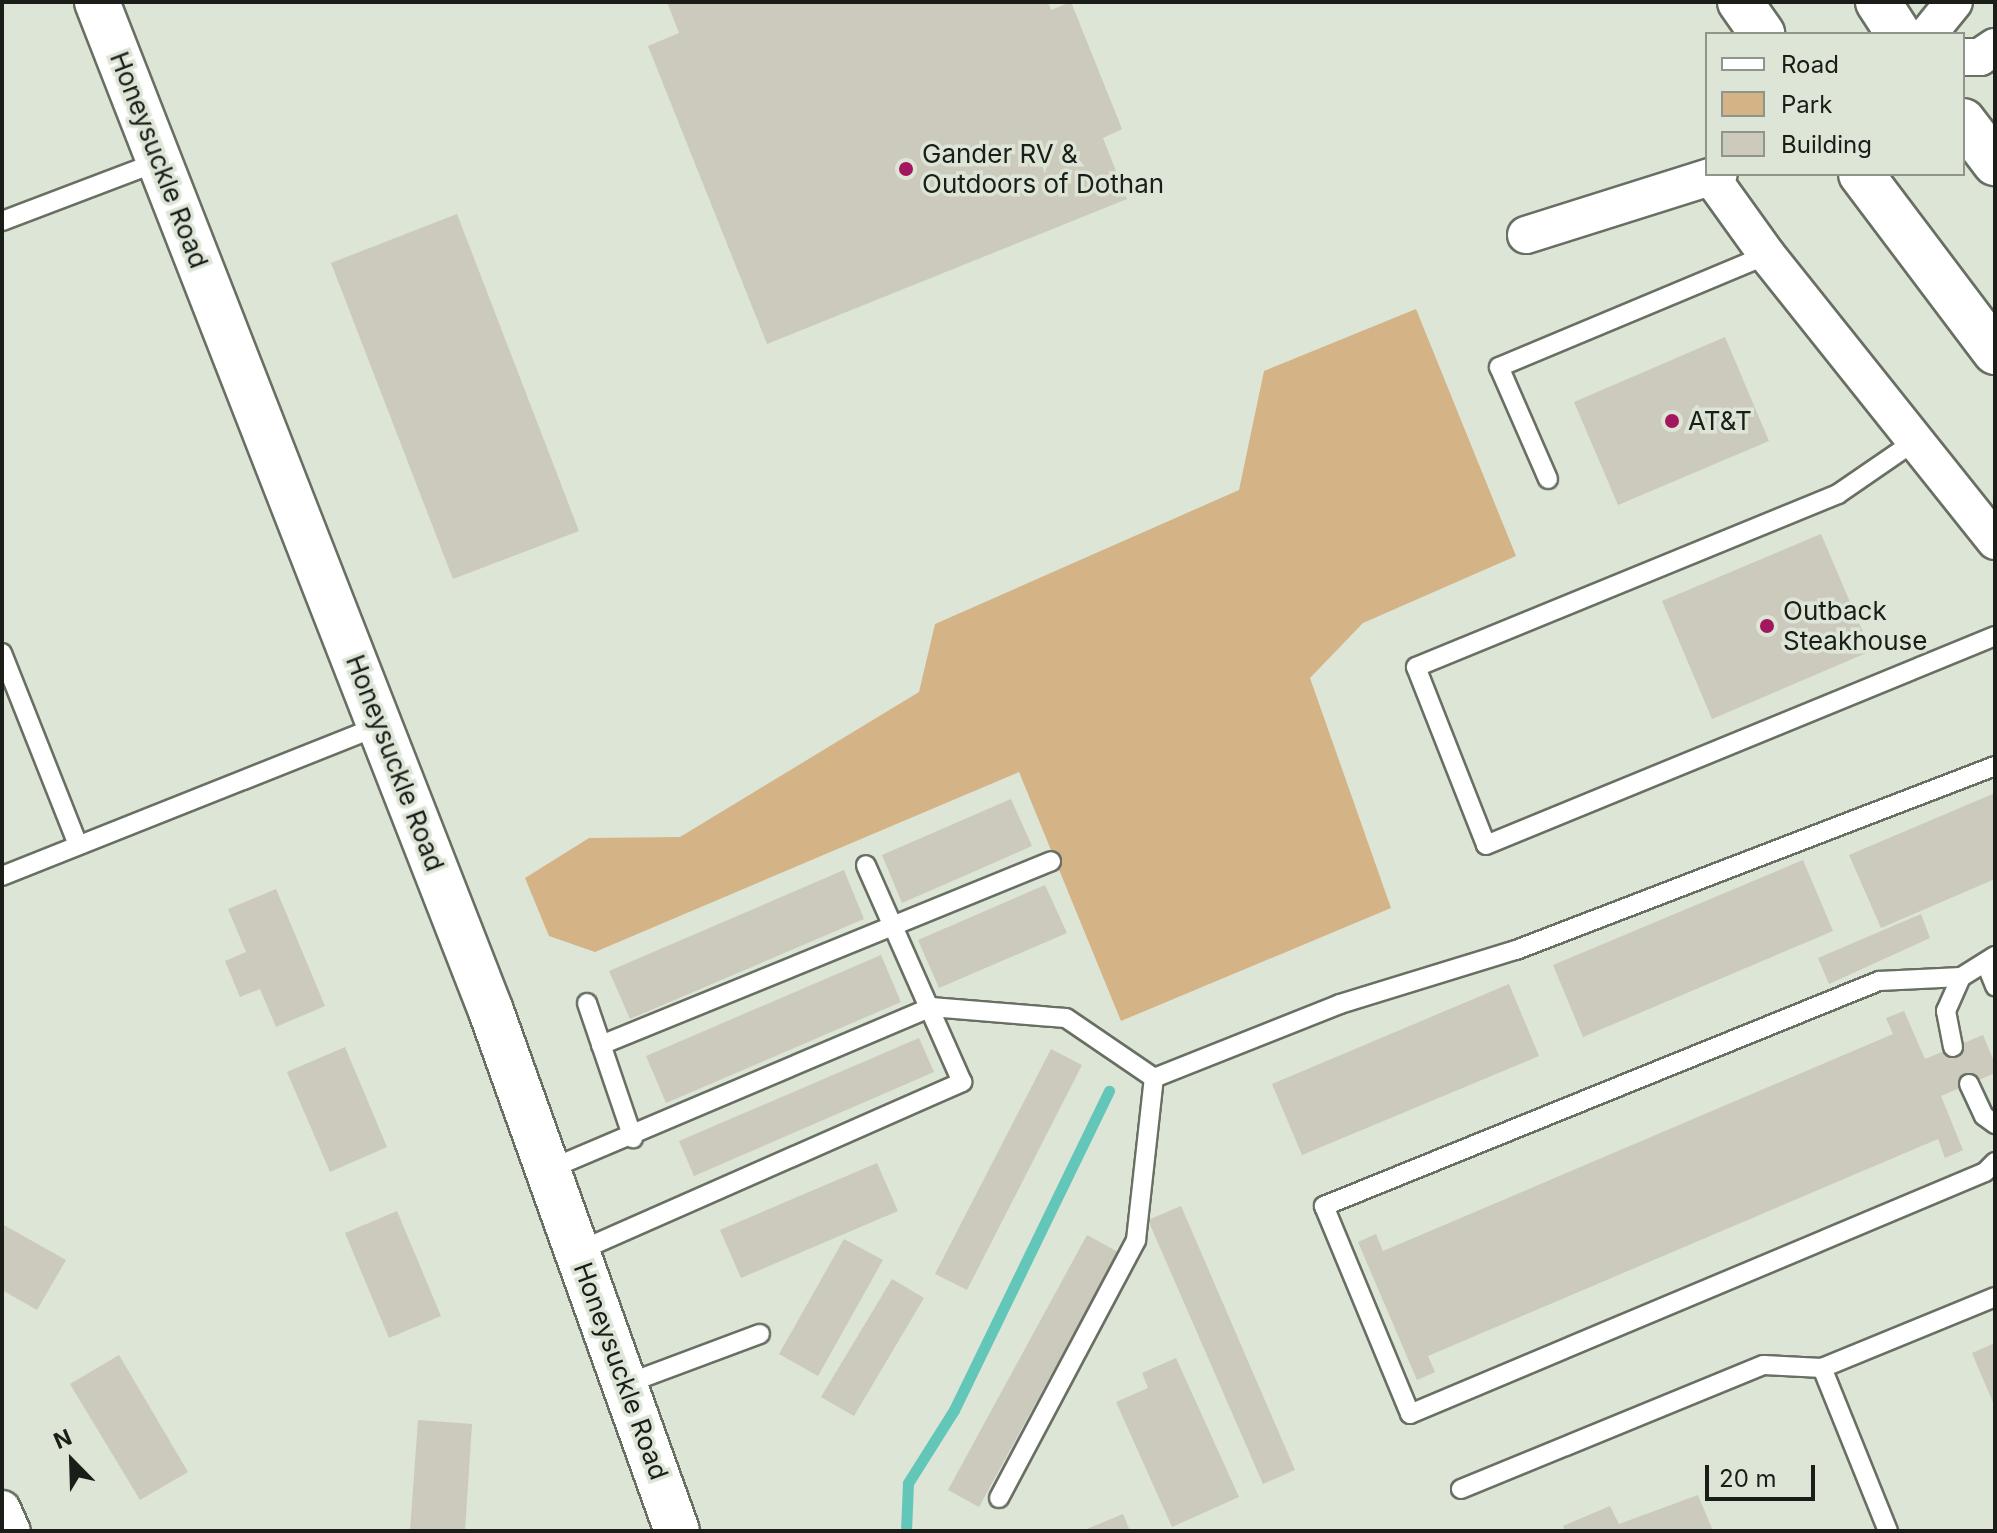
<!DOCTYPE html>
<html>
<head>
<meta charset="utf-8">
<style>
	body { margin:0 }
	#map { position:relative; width:1997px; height:1533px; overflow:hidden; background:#dde5d7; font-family:Inter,sans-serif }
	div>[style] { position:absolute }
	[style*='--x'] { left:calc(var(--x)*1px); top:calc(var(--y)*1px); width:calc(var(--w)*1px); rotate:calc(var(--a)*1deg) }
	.green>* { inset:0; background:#d4b486 }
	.stream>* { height:11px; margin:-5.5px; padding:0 5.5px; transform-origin:5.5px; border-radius:5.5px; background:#62c6b9 }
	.building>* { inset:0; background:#cbcabc }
	.roads { filter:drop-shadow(2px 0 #686f63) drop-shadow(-2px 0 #686f63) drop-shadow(0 2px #686f63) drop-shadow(0 -2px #686f63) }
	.lane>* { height:18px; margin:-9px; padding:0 9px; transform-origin:9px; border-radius:9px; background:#fff }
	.street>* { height:36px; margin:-18px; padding:0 18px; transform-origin:18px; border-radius:18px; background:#fff }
	.secondary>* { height:44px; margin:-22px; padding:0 22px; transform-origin:22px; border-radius:22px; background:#fff }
	.highway>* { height:44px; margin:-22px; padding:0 22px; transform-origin:22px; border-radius:22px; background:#fff }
	.dots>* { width:22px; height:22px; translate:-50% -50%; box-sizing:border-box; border:4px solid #dde5d7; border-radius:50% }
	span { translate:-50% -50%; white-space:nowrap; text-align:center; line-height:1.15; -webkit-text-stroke:7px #dde5d7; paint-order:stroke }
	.poi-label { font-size:26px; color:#1a1d18 }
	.left { translate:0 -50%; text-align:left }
	.street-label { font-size:26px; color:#1a1d18 }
	.frame { position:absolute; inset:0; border:4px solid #1a1d18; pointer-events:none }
	.legend { position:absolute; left:1705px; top:32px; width:260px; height:144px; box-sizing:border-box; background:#dde5d7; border:2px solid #8f958b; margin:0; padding:10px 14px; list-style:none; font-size:24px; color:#1a1d18 }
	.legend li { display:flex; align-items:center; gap:16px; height:40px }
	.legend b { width:40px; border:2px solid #8f958b }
	.north { position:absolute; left:32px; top:1421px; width:80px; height:80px; -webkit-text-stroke:6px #dde5d7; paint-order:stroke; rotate:337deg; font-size:22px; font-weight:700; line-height:32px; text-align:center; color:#1a1d18 }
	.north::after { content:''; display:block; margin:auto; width:28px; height:36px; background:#1a1d18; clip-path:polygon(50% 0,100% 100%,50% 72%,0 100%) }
	.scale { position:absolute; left:1705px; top:1465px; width:110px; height:36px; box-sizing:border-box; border:4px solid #1a1d18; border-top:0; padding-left:10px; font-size:24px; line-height:28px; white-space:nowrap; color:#1a1d18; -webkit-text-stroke:6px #dde5d7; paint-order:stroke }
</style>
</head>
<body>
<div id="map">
	<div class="green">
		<div style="clip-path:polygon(1416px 309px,1516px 556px,1363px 623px,1310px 678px,1391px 908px,1121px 1021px,1019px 772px,595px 952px,549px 936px,525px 878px,589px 838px,680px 837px,919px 692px,935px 624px,1239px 490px,1264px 371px)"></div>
	</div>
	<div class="stream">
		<div style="--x:906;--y:1531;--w:48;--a:-87.6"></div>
		<div style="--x:908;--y:1483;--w:86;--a:-57.8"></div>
		<div style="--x:954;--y:1410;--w:355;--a:-64.1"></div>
	</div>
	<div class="building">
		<div style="clip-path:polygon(667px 2px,1048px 2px,1051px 10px,1071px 2px,1122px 129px,1103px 138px,1127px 199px,767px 344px,648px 46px,679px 33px)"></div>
		<div style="clip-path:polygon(457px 214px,579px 531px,453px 579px,331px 263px)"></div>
		<div style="clip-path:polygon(1725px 337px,1769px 441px,1618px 505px,1574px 402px)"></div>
		<div style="clip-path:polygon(1821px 534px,1871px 651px,1712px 719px,1662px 601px)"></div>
		<div style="clip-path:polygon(1995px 793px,1995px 879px,1881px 928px,1849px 855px)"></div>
		<div style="clip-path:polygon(1011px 799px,1032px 846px,902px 903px,882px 855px)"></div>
		<div style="clip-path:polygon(1803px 860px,1833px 931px,1583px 1037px,1553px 965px)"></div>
		<div style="clip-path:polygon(844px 870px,864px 919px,630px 1019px,609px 971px)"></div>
		<div style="clip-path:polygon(1045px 885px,1067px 933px,939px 988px,918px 940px)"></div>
		<div style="clip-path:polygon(276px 889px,325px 1006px,276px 1027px,260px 989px,240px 997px,225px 961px,246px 952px,228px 909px)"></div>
		<div style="clip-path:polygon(1921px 914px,1930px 938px,1829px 984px,1818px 958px)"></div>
		<div style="clip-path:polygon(881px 955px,901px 1002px,666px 1103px,646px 1056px)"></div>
		<div style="clip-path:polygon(1509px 984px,1539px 1056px,1302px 1155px,1272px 1084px)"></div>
		<div style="clip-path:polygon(1904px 1011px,1925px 1059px,1983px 1035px,1995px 1064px,1995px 1073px,1941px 1096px,1963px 1150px,1945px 1158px,1938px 1139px,1428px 1356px,1435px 1372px,1417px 1380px,1358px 1242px,1376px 1234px,1383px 1251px,1893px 1034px,1886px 1018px)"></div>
		<div style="clip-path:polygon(919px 1038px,934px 1072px,694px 1176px,679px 1141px)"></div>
		<div style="clip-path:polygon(345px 1047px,387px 1147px,330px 1172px,287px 1072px)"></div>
		<div style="clip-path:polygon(1051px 1049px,1082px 1065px,967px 1290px,935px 1274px)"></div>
		<div style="clip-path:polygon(877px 1163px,898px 1211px,741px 1278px,720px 1230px)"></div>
		<div style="clip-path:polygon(1181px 1206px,1295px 1470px,1263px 1484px,1148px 1220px)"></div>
		<div style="clip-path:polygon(397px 1211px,441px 1316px,389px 1338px,345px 1233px)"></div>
		<div style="clip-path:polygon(2px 1224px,66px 1260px,37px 1310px,2px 1290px)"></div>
		<div style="clip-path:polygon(1087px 1235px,1118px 1252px,979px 1507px,948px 1490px)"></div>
		<div style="clip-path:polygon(844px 1239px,883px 1260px,818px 1376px,779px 1354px)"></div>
		<div style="clip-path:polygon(892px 1279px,924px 1298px,854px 1416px,821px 1397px)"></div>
		<div style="clip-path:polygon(1995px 1343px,1995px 1407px,1972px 1353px)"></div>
		<div style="clip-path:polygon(119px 1355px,188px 1472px,140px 1500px,70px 1384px)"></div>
		<div style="clip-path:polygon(1176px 1358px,1239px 1497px,1172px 1527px,1116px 1402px,1148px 1388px,1142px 1373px)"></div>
		<div style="clip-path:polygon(418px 1420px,472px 1424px,465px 1531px,410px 1531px)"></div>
		<div style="clip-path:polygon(1698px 1495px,1713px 1531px,1565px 1531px,1563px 1526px,1610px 1506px,1619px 1524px)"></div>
		<div style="clip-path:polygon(1123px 1514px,1130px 1531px,1082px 1531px)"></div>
	</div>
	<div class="roads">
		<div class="lane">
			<div style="--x:2;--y:221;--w:169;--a:-20.8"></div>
			<div style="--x:1918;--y:439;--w:97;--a:145.5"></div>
			<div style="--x:1838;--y:494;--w:456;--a:157.7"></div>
			<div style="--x:1416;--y:667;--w:191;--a:68.5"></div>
			<div style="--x:1486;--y:845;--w:550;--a:-22.32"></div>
			<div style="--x:1548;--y:479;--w:122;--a:-113.6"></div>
			<div style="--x:1499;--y:367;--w:290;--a:-22.7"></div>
			<div style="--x:2;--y:653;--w:206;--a:68.4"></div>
			<div style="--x:2;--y:876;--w:406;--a:-21.7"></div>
			<div style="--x:1995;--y:956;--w:40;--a:148"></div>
			<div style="--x:1961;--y:977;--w:82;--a:177.2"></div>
			<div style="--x:1879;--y:981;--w:599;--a:157.93"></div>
			<div style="--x:1324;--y:1206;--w:225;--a:67.5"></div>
			<div style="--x:1410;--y:1414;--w:624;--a:-22.82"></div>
			<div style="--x:1985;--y:1172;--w:14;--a:-45"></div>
			<div style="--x:1987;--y:966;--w:22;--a:68"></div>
			<div style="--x:587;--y:1003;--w:143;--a:71.2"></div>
			<div style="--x:601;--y:1045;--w:486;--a:-22.2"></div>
			<div style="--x:1953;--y:1047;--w:37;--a:-101"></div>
			<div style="--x:1946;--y:1011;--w:37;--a:-66"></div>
			<div style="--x:1154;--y:1078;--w:200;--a:-21.7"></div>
			<div style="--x:1340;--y:1004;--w:184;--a:-17.1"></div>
			<div style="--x:1516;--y:950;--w:513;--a:-21.01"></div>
			<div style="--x:1969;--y:1084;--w:35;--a:65"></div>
			<div style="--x:1984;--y:1116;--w:14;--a:36"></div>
			<div style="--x:550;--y:1169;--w:414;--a:-23"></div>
			<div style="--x:931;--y:1007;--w:135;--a:4.7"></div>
			<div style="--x:1066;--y:1018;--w:107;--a:34.3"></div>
			<div style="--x:579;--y:1251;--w:419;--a:-23.8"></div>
			<div style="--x:962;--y:1082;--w:237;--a:-113.9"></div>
			<div style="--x:626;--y:1384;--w:143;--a:-20.5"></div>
			<div style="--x:1461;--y:1489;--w:327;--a:-22.3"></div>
			<div style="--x:1764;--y:1365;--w:58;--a:3"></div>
			<div style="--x:999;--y:1498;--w:292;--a:-62"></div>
			<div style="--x:1136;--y:1240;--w:163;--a:-83.7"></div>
			<div style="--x:1888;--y:1531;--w:176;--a:-112"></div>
			<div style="--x:1822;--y:1368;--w:187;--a:-22.3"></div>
		</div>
		<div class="street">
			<div style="--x:1928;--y:34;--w:41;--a:-50.9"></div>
			<div style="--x:1963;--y:57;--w:17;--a:0"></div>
			<div style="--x:1980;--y:57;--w:18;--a:-34"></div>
			<div style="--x:1711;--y:177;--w:96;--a:54.3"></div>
			<div style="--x:1767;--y:255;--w:366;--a:51.4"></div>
			<div style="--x:1526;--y:235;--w:202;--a:-17.5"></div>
			<div style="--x:2;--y:1509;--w:24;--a:66"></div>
		</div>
		<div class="secondary">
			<div style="--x:97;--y:2;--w:1083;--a:68.67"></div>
			<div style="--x:491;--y:1011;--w:552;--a:70.32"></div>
		</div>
		<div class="highway">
			<div style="--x:1740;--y:2;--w:39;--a:55"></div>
			<div style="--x:1878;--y:2;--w:38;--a:57"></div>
			<div style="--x:1963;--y:121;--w:53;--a:52.7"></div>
			<div style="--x:1861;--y:174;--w:223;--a:53"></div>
		</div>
	</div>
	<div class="dots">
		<div style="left:906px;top:169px;background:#a3175e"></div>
		<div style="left:1672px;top:421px;background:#a3175e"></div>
		<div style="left:1767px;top:626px;background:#a3175e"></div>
	</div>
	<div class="poi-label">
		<span class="left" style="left:922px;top:169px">Gander RV &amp;<br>Outdoors of Dothan</span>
		<span class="left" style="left:1688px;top:421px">AT&amp;T</span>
		<span class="left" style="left:1783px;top:626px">Outback<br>Steakhouse</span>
	</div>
	<div class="street-label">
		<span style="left:159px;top:160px;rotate:69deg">Honeysuckle Road</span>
		<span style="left:395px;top:763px;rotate:69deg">Honeysuckle Road</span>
		<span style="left:621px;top:1371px;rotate:70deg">Honeysuckle Road</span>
	</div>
	<div class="frame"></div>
	<ul class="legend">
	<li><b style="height:10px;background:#fff"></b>Road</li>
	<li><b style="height:22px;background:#d4b486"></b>Park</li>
	<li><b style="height:22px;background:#cbcabc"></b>Building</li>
	</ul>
	<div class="north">N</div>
	<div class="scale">20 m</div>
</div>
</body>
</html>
